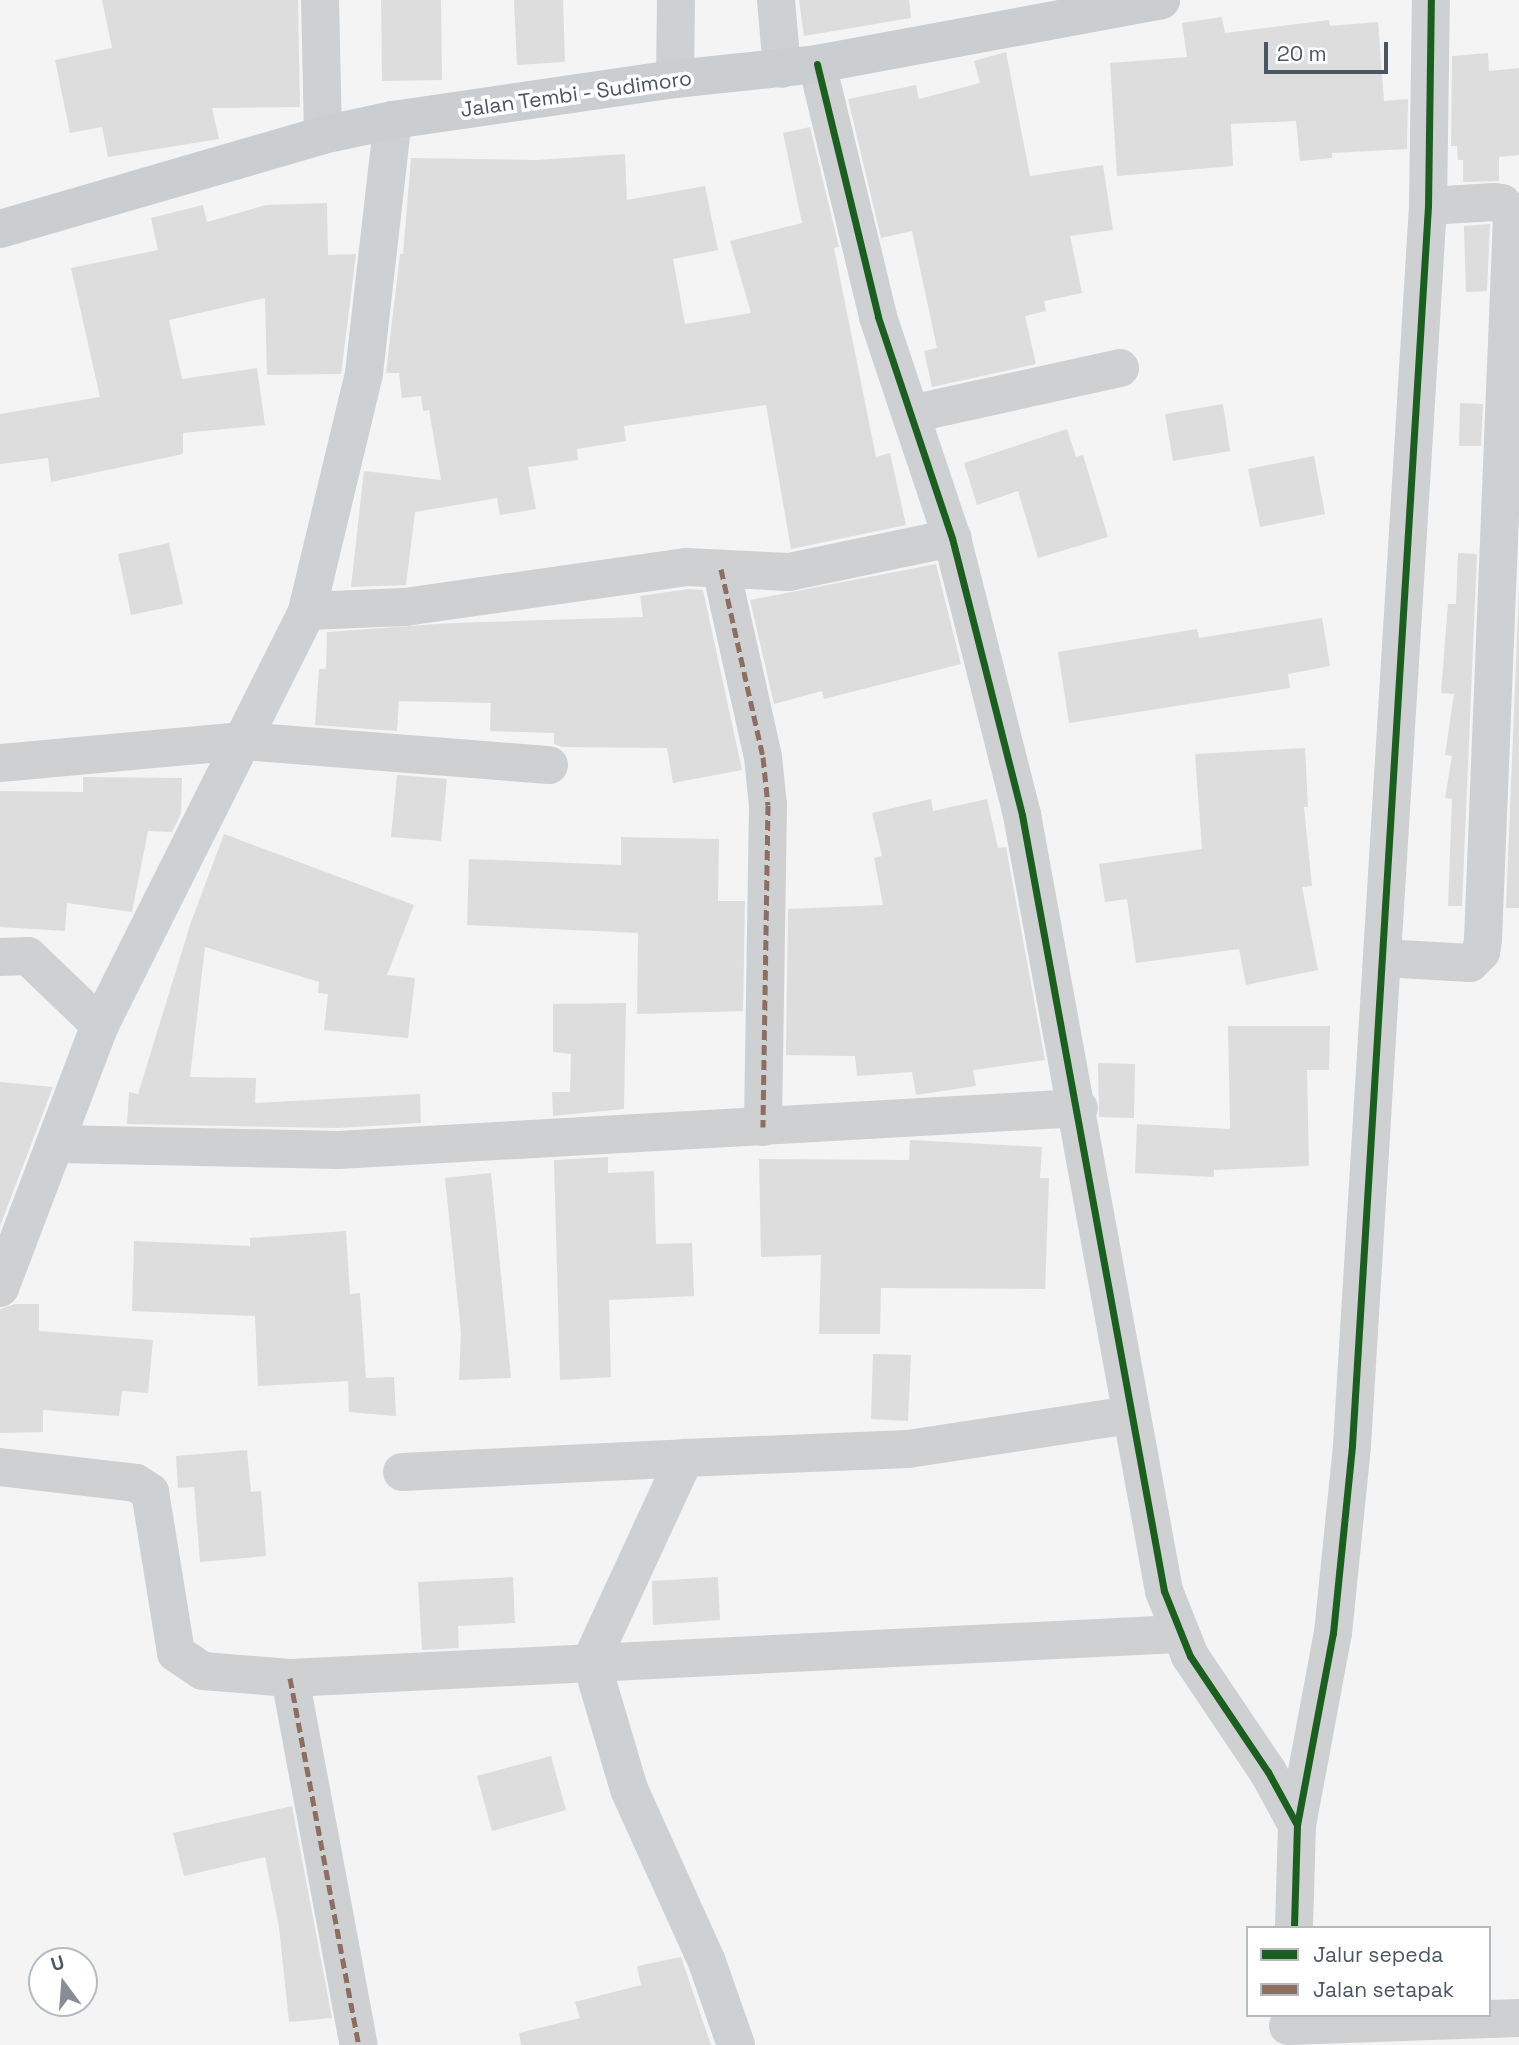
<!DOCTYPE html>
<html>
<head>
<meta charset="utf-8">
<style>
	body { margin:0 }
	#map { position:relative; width:1519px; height:2045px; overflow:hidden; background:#f4f4f4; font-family:"Space Grotesk",sans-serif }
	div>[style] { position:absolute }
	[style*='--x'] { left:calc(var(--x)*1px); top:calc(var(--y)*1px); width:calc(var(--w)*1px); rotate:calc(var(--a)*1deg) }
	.building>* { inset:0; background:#ddddde }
	.minor>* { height:38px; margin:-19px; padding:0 19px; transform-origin:19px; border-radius:19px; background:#ced0d2 }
	.major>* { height:38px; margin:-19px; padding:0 19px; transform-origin:19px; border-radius:19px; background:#caced1 }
	.quiet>* { height:5px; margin-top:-2.5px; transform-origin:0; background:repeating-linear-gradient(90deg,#8d6e63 0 10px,transparent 0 15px) }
	.cycleway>* { height:7px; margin:-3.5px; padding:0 3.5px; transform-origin:3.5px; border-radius:3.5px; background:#1b5e20 }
	span { translate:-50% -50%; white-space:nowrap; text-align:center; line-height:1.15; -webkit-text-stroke:7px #fff; paint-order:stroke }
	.street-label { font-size:21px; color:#4a5661 }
	.legend { position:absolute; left:1246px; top:1926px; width:245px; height:91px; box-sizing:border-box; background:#fff; border:2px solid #b7bbc0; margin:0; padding:9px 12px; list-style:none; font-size:21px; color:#4a5661 }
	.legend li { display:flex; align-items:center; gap:14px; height:35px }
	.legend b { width:35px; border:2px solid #b7bbc0 }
	.north { position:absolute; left:28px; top:1947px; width:70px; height:70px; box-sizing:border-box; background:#fff; border:2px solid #b7bbc0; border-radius:50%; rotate:344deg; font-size:19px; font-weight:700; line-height:28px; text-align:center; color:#4a5661 }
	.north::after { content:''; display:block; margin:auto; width:24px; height:32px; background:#868d94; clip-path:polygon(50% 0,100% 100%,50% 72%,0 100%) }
	.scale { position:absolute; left:1264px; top:42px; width:124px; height:32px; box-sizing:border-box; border:4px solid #4a5661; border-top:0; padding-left:9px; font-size:21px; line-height:24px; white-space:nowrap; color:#4a5661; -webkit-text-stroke:5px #fff; paint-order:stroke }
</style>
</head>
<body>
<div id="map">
	<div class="building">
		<div style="clip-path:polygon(102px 0,298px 0,300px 107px,212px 108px,219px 139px,108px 157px,102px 127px,70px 133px,55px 60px,112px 48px)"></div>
		<div style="clip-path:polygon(381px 0,441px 0,442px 80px,382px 81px)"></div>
		<div style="clip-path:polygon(514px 0,563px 0,565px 62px,517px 65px)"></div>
		<div style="clip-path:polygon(799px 0,909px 0,911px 18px,804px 36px)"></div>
		<div style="clip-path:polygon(1222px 17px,1225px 33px,1329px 20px,1330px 26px,1378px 22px,1384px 101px,1408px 99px,1407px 149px,1332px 153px,1332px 158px,1300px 161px,1296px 121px,1231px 124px,1233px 166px,1117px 176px,1110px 63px,1187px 57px,1182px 23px)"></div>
		<div style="clip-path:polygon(1006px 52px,1030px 176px,1103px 165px,1113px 230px,1070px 236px,1082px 293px,1044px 301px,1046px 311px,1025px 316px,1036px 364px,932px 387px,924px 351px,937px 348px,912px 231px,881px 238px,848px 99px,916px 85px,919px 99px,980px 83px,974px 61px)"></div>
		<div style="clip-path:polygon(1488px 53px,1489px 71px,1519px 68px,1519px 155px,1499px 157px,1499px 181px,1463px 182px,1463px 160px,1458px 160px,1457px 146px,1451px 146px,1452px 56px)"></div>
		<div style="clip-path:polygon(810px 127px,839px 247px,834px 248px,876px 457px,890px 453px,906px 525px,791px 549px,766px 405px,624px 426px,626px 441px,577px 449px,578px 460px,528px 467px,536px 509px,500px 515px,497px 498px,415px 512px,406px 585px,351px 587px,364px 471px,441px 480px,429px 410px,423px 411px,421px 396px,402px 398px,399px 373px,386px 373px,400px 254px,403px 254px,411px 158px,537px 160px,625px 154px,627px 200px,705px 186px,718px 250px,673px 259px,685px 324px,751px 313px,730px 241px,802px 223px,783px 133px)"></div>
		<div style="clip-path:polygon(327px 203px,328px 255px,356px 254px,341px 374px,267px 375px,265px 298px,169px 320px,182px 379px,257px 368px,265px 425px,183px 433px,183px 454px,51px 482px,48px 458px,0 464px,0 414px,100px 397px,71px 268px,158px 250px,151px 218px,203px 205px,207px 222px,266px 205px)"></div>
		<div style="clip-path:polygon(1490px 224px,1487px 291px,1466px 292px,1464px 226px)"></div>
		<div style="clip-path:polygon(1460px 403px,1483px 404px,1481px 446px,1459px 446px)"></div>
		<div style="clip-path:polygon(1223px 404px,1230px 451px,1173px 461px,1165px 414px)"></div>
		<div style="clip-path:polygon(1067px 429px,1076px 457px,1083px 455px,1108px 537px,1038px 558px,1018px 491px,977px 505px,964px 463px)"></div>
		<div style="clip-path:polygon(1314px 456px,1325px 514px,1260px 527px,1248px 469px)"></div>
		<div style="clip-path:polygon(169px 543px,183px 604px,131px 615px,118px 554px)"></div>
		<div style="clip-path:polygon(1458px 553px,1477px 554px,1462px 906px,1448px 906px,1452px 799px,1445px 798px,1452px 756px,1445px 755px,1454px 694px,1441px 693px,1448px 604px,1456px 604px)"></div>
		<div style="clip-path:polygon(936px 564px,961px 664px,824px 699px,822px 691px,774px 704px,750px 600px)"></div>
		<div style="clip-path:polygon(1519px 587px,1519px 908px,1506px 908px)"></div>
		<div style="clip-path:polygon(688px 589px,703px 590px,742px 770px,673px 783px,667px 748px,562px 747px,554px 744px,554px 733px,490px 731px,491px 703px,399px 701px,397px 731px,315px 725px,319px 669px,326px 669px,327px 632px,451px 623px,643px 617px,640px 596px)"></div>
		<div style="clip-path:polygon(1322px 618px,1330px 666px,1288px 674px,1290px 688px,1069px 723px,1058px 652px,1197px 629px,1199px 638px)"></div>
		<div style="clip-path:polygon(1305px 748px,1308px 807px,1304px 807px,1312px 886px,1302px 887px,1318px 970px,1246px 985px,1239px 949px,1136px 963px,1127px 899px,1105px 902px,1099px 864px,1202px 849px,1195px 754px)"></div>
		<div style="clip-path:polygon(397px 775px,447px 779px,441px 841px,391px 837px)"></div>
		<div style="clip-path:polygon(83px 777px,182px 778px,181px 814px,172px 832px,148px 831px,132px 912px,67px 903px,65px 931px,0 927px,0 791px,83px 792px)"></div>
		<div style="clip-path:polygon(931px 799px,933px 811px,987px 799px,998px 848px,1006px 847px,1045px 1060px,973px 1070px,976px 1086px,916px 1095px,912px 1072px,857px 1076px,855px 1056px,786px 1055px,788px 909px,883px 905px,874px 858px,882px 856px,872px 813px)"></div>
		<div style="clip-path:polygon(224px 834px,414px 905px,387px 975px,415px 978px,408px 1038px,324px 1030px,328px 994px,318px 993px,319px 982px,205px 947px,190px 1077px,256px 1078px,255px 1103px,420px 1094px,421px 1123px,338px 1128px,127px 1124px,129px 1092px,138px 1094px,191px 922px)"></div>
		<div style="clip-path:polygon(621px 837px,719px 839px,718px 901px,745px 901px,743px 1011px,637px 1014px,638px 933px,467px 925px,469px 859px,621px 865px)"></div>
		<div style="clip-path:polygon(626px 1003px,624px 1109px,553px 1116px,552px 1092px,570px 1092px,571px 1054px,553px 1052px,553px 1004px)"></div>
		<div style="clip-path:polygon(1228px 1026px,1330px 1026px,1329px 1070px,1307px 1070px,1309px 1166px,1214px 1170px,1214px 1177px,1135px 1173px,1137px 1124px,1230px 1129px)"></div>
		<div style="clip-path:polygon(1098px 1063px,1135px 1064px,1134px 1118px,1099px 1117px)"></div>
		<div style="clip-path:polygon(0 1082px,53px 1087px,0 1226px)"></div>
		<div style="clip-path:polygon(910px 1140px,1042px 1147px,1040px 1178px,1049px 1178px,1045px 1289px,881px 1288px,880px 1334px,819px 1334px,821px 1255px,761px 1257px,759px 1159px,909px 1160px)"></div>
		<div style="clip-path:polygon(608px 1157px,608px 1173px,654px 1171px,656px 1244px,692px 1243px,694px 1296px,609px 1300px,611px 1377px,560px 1380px,554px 1160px)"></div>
		<div style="clip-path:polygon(491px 1173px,511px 1378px,459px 1380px,461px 1333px,445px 1178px)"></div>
		<div style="clip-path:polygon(346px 1231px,350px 1294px,360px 1293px,366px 1378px,394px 1377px,396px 1416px,349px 1412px,348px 1381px,258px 1386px,255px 1316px,132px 1311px,134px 1241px,250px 1246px,250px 1238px)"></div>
		<div style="clip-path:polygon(15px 1304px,39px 1304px,39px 1331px,153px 1340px,148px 1393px,122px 1391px,119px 1416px,43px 1410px,43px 1432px,0 1433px,0 1309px)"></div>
		<div style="clip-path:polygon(873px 1354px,911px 1355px,908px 1421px,871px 1419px)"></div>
		<div style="clip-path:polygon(247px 1450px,251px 1492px,261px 1491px,266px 1556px,200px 1562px,194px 1487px,178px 1488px,176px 1456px)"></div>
		<div style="clip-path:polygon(513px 1577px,515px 1623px,458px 1626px,459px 1648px,422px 1650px,418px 1582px)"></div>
		<div style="clip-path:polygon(718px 1577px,720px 1620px,653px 1625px,652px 1581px)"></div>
		<div style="clip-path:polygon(551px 1756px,566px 1810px,492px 1831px,477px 1776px)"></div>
		<div style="clip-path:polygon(292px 1806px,332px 2018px,289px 2022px,279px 1927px,265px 1857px,184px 1876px,173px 1833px)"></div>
		<div style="clip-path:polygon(681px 1957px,711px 2045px,521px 2045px,519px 2033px,580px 2018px,575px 2002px,641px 1985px,637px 1966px)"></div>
	</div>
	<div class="minor">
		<div style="--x:320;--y:0;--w:135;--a:88.7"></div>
		<div style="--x:776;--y:0;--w:69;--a:85"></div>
		<div style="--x:817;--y:64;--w:260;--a:76.4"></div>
		<div style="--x:878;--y:317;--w:233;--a:71.5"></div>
		<div style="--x:952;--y:538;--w:286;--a:75.8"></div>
		<div style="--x:1022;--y:815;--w:789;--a:79.63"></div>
		<div style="--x:1164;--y:1591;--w:70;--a:68.2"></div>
		<div style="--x:1190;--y:1656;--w:140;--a:56.1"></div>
		<div style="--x:1268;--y:1772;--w:60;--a:61.3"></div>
		<div style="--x:1297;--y:1825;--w:103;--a:91.7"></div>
		<div style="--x:675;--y:79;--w:79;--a:-89.3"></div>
		<div style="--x:911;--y:414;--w:214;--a:-12.4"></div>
		<div style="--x:721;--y:569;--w:193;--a:77.4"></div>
		<div style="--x:763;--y:757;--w:48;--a:84.1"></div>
		<div style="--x:768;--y:805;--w:322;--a:90.9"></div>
		<div style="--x:307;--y:611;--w:98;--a:-2.3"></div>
		<div style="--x:405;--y:607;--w:285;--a:-8.1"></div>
		<div style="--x:687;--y:567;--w:102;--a:2.8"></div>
		<div style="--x:789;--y:572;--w:167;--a:-11.8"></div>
		<div style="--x:0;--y:763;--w:244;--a:-5.2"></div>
		<div style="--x:243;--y:741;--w:307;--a:4.5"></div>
		<div style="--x:0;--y:957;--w:28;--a:-2"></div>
		<div style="--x:28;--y:956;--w:100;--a:43.8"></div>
		<div style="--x:1383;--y:958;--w:87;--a:3.3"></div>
		<div style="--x:1470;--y:963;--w:16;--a:-45"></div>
		<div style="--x:1481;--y:952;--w:13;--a:-81"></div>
		<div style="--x:1483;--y:939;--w:724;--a:-87.7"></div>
		<div style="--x:1512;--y:216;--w:16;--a:-128"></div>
		<div style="--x:1502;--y:203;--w:8;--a:-173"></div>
		<div style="--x:1494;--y:202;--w:66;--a:176.5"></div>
		<div style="--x:57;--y:1144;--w:281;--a:1.2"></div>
		<div style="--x:338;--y:1150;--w:742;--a:-3.24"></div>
		<div style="--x:0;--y:1288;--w:281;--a:-69.2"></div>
		<div style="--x:100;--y:1025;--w:463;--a:-63.4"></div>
		<div style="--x:307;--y:611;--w:245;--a:-76.5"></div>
		<div style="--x:364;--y:373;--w:255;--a:-83.5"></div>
		<div style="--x:0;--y:1467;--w:137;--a:6.7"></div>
		<div style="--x:136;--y:1483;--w:17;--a:33"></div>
		<div style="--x:150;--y:1492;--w:163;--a:80.8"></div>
		<div style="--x:176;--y:1653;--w:32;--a:34"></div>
		<div style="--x:203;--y:1671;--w:87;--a:4.6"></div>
		<div style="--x:290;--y:1678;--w:889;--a:-2.84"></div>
		<div style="--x:402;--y:1472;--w:283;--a:-2.8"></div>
		<div style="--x:290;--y:1678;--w:373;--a:79.4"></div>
		<div style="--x:1297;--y:1825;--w:195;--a:-79.4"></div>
		<div style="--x:1333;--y:1633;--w:189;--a:-84.2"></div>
		<div style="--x:1352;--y:1445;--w:1241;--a:-86.49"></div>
		<div style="--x:1428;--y:206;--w:206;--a:-89.2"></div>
		<div style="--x:1288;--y:2026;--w:231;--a:-2"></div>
		<div style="--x:736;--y:2045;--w:88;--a:-109.3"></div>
		<div style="--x:707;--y:1962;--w:190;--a:-114.3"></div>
		<div style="--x:629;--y:1789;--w:134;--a:-106.5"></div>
		<div style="--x:591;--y:1661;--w:224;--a:-65.2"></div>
		<div style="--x:685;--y:1458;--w:223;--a:-2.3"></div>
		<div style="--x:908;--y:1449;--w:226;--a:-8.7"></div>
	</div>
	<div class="major">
		<div style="--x:0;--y:229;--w:336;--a:-16.2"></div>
		<div style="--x:323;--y:135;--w:72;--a:-12.1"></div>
		<div style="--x:393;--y:120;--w:285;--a:-8.3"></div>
		<div style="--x:675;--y:79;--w:143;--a:-6"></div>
		<div style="--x:817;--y:64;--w:350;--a:-10.5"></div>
	</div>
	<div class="quiet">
		<div style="--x:721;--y:569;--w:193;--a:77.4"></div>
		<div style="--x:763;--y:757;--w:48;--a:84.1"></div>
		<div style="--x:768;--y:805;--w:322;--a:90.9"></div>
		<div style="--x:290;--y:1678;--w:373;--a:79.4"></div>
	</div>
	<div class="cycleway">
		<div style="--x:817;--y:64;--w:260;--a:76.4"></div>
		<div style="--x:878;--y:317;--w:233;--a:71.5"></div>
		<div style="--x:952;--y:538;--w:286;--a:75.8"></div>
		<div style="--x:1022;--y:815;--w:789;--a:79.63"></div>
		<div style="--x:1164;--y:1591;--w:70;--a:68.2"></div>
		<div style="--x:1190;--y:1656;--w:140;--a:56.1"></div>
		<div style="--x:1268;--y:1772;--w:60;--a:61.3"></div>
		<div style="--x:1297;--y:1825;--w:103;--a:91.7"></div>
		<div style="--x:1297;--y:1825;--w:195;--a:-79.4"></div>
		<div style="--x:1333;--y:1633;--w:189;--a:-84.2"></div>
		<div style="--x:1352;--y:1445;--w:1241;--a:-86.49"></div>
		<div style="--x:1428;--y:206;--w:206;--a:-89.2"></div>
	</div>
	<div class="street-label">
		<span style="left:576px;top:94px;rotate:-8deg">Jalan Tembi - Sudimoro</span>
	</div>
	<ul class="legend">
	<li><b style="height:9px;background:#1b5e20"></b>Jalur sepeda</li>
	<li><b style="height:9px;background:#8d6e63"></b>Jalan setapak</li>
	</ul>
	<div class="north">U</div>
	<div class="scale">20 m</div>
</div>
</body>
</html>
